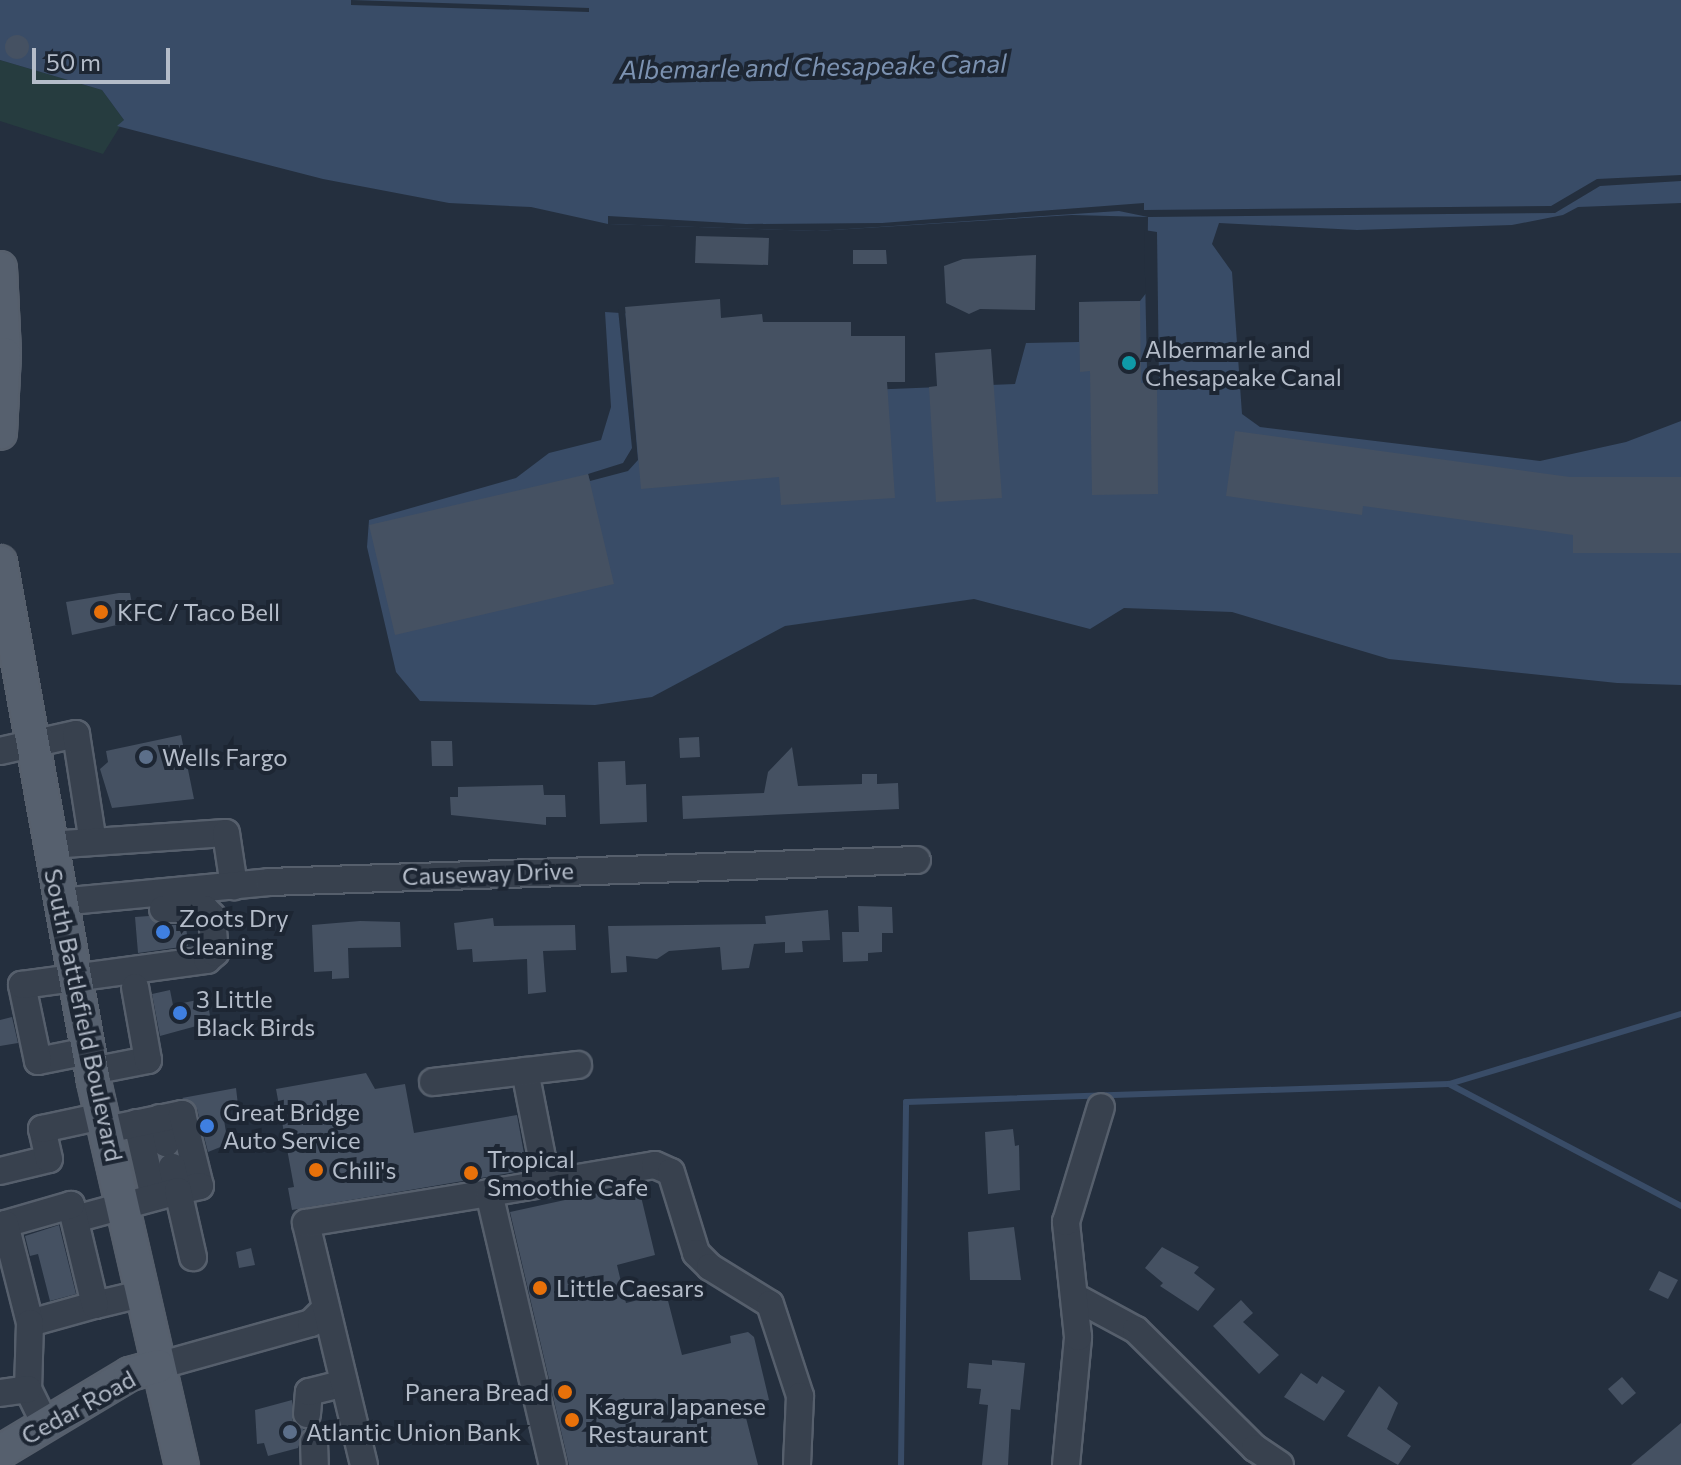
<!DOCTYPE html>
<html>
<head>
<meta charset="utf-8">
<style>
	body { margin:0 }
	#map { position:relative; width:1681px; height:1465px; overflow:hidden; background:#242f3e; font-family:Commissioner,sans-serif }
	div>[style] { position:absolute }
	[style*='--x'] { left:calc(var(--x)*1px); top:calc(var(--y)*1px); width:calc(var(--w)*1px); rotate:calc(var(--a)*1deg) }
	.green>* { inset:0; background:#263c3f }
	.water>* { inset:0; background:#394c67 }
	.pier>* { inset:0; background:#242f3e }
	.stream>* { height:6px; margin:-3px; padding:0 3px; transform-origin:3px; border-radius:3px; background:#394c67 }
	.building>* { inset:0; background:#455162 }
	.round { border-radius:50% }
	.roads { filter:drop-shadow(2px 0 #565f6c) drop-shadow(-2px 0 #565f6c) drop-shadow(0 2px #565f6c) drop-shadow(0 -2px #565f6c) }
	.minor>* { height:26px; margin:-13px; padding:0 13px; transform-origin:13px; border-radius:13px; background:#38414e }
	.major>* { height:32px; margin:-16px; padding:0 16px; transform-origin:16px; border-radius:16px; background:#56606e }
	.dots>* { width:22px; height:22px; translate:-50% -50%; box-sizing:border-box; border:4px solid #1d2633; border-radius:50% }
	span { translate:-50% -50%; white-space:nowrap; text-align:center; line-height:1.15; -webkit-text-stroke:8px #1d2633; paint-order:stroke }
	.poi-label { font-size:24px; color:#b4bcc9 }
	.left { translate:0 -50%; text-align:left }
	.right { translate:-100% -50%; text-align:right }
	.street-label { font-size:24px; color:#b4bcc9 }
	.water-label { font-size:26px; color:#7c92b1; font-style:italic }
	.scale { position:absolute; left:32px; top:48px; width:138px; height:36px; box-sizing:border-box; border:4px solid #b4bcc9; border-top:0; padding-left:10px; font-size:24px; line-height:28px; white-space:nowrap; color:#b4bcc9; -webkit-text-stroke:6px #1d2633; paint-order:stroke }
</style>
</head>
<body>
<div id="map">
	<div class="green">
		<div style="clip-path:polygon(0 60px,102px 90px,124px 120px,103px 154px,0 121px)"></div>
	</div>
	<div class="water">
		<div style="clip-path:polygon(0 0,1681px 0,1681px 203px,1578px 207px,1563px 215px,1512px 225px,1357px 230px,1219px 223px,1212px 244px,1232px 272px,1242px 414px,1260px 427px,1540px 461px,1626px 442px,1681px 421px,1681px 685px,1617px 683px,1389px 659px,1232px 612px,1124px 608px,1090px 629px,974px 599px,785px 626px,652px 697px,595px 705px,420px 701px,396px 672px,367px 547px,369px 520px,516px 478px,549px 453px,601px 440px,611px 407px,605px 312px,760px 322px,767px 394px,1015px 384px,1026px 343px,1079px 342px,1079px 302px,1140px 301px,1147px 292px,1148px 217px,1072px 215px,817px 231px,608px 224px,531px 207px,449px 203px,323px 179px,117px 126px,124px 120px,102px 90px,0 60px)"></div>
	</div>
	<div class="pier">
		<div style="clip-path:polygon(351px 0,589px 8px,589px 12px,351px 5px)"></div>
		<div style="clip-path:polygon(1681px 175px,1681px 181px,1600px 186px,1555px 213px,1148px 217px,1119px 211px,817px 231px,608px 224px,608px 216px,746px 224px,882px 223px,1144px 203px,1144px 210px,1551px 206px,1597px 179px)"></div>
		<div style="clip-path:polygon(1144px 230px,1157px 232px,1159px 383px,1154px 383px,1147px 368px)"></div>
		<div style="clip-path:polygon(618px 309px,625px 309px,638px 460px,628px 471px,590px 481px,588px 474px,623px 463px,632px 448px)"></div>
	</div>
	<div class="stream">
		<div style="--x:1449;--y:1084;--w:262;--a:27.7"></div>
		<div style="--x:901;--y:1465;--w:363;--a:-89.2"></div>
		<div style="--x:906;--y:1102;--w:543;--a:-1.9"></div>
		<div style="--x:1449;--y:1084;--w:242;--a:-16.8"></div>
	</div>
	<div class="building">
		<div class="round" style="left:5px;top:35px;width:24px;height:24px"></div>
		<div style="clip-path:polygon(696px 236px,769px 238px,768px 265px,695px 263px)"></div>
		<div style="clip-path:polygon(853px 250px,886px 250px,887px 264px,853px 264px)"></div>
		<div style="clip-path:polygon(1036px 255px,1035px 310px,980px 309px,969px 314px,946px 303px,944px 266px,963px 259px)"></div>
		<div style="clip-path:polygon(720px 299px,721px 318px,762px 314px,763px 322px,851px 322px,851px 336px,905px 336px,905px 382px,887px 382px,895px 498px,781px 505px,779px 477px,641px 489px,625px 307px)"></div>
		<div style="clip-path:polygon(1140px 301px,1141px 383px,1157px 383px,1158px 494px,1092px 495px,1090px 371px,1080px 372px,1079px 302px)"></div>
		<div style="clip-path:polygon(991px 349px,1002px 498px,936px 502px,929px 387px,937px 386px,935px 353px)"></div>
		<div style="clip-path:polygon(1235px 431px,1570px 477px,1681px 477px,1681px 553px,1573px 553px,1573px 535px,1363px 506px,1362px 515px,1226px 496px)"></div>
		<div style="clip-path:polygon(588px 474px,614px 584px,395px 635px,369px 525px)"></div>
		<div style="clip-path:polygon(119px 593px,130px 593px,135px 621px,72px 635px,66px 602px)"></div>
		<div style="clip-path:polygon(181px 735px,194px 799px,112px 808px,100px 769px,108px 762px,106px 751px)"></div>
		<div style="clip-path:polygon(699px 737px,700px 757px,680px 758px,679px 738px)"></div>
		<div style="clip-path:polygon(431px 741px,452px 741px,453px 766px,432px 766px)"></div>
		<div style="clip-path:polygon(792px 747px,798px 786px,862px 784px,862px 774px,877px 774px,877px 784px,898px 783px,899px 809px,683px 819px,682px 796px,764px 793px,768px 772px)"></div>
		<div style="clip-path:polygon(625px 761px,626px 785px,646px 784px,647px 822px,600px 824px,598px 762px)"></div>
		<div style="clip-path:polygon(543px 785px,544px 795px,565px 795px,566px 817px,546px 817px,546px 825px,451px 815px,450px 797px,458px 797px,458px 787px)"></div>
		<div style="clip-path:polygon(858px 906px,892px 907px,893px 933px,882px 933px,882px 952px,868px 953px,868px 961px,843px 962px,842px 932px,859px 932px)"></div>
		<div style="clip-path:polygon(828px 910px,830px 940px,802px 941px,803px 952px,785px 953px,785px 942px,754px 944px,749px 968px,722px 970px,720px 947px,669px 951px,657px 959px,626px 956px,627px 972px,611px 973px,608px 926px,766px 924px,765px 916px)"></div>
		<div style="clip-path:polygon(149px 916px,162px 925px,186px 925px,188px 946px,138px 953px,135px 917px)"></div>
		<div style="clip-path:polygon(493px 918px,494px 926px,575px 925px,576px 950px,543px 951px,546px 992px,528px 994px,527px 959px,473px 962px,472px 949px,457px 950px,454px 923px)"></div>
		<div style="clip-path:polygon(360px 921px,400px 922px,401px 947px,348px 948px,349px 978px,332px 979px,332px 971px,314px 972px,312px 925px)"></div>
		<div style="clip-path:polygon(170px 990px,173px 1005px,207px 998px,211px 1022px,160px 1036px,152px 994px)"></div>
		<div style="clip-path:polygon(12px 1017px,18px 1043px,0 1046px,0 1020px)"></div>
		<div style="clip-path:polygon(366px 1073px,375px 1089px,405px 1084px,414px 1133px,517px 1115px,527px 1170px,292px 1210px,288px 1188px,294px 1187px,276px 1089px)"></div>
		<div style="clip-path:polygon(236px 1088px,238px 1105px,222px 1108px,228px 1144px,208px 1152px,197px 1109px,182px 1098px)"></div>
		<div style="clip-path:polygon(1013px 1129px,1015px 1146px,1019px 1145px,1020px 1190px,988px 1194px,985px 1132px)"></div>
		<div style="clip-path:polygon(638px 1184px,655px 1255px,617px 1265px,626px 1303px,666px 1293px,682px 1355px,731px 1343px,730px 1336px,748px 1332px,754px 1337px,769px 1400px,743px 1406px,758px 1465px,569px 1465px,510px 1212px)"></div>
		<div style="clip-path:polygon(59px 1225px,76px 1294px,50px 1301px,38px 1254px,30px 1256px,25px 1236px)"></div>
		<div style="clip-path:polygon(1014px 1227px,1021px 1280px,970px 1280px,968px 1232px)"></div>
		<div style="clip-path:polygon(1162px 1247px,1199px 1267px,1194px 1273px,1215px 1289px,1198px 1311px,1160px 1286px,1163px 1283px,1145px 1268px)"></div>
		<div style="clip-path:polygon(251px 1248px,255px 1265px,239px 1268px,236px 1252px)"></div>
		<div style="clip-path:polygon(1659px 1271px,1678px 1280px,1668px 1299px,1649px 1290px)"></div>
		<div style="clip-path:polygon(1241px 1300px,1253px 1313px,1243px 1322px,1279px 1355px,1259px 1374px,1213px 1326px)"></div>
		<div style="clip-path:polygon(992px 1360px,1025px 1363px,1020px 1410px,1011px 1409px,1008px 1465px,982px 1465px,988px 1405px,979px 1404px,981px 1389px,967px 1388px,969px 1363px,992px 1365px)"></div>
		<div style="clip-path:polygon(1301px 1373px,1317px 1384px,1322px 1376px,1345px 1391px,1324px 1421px,1284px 1397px)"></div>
		<div style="clip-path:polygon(1622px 1377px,1636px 1393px,1622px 1405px,1608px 1389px)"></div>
		<div style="clip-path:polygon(1379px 1386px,1398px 1403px,1387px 1429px,1411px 1446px,1398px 1465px,1347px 1436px)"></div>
		<div style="clip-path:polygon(292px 1400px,292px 1420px,304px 1430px,298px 1448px,268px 1456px,264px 1443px,257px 1444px,255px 1410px)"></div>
		<div style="clip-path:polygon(1681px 1423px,1681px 1465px,1631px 1465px)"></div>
	</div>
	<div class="roads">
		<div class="minor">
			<div style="--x:0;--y:751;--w:78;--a:-12.6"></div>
			<div style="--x:76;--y:734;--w:109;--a:81.1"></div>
			<div style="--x:49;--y:845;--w:177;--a:-3.9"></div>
			<div style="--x:226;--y:833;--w:54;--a:81.4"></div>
			<div style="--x:59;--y:902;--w:211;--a:-5.4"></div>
			<div style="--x:269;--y:882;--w:648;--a:-1.94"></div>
			<div style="--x:88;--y:1051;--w:51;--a:168.7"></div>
			<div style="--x:38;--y:1061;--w:78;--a:-101.9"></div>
			<div style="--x:22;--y:985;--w:187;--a:-7.7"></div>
			<div style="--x:207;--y:960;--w:11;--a:-41"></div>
			<div style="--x:215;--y:953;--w:37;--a:-95"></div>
			<div style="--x:212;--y:916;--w:10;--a:-135"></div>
			<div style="--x:205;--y:909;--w:42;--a:180"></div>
			<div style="--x:92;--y:1071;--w:57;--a:-11.1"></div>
			<div style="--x:148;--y:1060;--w:74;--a:-100.1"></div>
			<div style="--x:525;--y:1071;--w:114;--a:78.9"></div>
			<div style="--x:433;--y:1082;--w:146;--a:-6.7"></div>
			<div style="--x:160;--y:1118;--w:26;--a:77"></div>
			<div style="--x:137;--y:1123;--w:76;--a:77.1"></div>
			<div style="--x:106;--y:1130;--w:78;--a:-11.9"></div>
			<div style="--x:182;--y:1114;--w:74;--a:76"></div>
			<div style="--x:200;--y:1186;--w:23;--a:167"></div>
			<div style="--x:178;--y:1191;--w:25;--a:-104"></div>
			<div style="--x:0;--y:1171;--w:50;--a:-13.8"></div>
			<div style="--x:49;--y:1159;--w:31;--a:-103"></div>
			<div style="--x:42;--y:1129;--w:61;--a:-12.2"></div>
			<div style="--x:489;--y:1193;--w:168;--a:-9.6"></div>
			<div style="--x:655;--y:1165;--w:17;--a:24"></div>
			<div style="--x:671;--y:1172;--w:85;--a:72.8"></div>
			<div style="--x:696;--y:1253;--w:20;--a:45"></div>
			<div style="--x:710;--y:1267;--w:70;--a:31.7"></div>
			<div style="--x:770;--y:1304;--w:97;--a:71.9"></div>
			<div style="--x:800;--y:1396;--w:69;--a:92.5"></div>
			<div style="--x:75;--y:1219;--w:107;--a:-15.2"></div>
			<div style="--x:178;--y:1191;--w:68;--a:77.2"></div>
			<div style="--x:1075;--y:1297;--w:69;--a:28.4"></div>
			<div style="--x:1136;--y:1330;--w:168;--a:44.8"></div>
			<div style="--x:1255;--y:1448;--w:30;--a:34"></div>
			<div style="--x:95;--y:1305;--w:51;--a:-13.5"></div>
			<div style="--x:30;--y:1323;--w:67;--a:-15.5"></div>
			<div style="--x:95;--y:1305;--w:103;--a:-103.5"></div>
			<div style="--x:71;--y:1205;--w:69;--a:163.9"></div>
			<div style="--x:5;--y:1224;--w:102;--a:75.8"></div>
			<div style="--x:30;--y:1323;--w:66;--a:91.7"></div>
			<div style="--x:28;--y:1389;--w:39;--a:64"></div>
			<div style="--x:158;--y:1366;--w:159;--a:-15.7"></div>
			<div style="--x:311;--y:1323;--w:21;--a:-45"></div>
			<div style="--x:0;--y:1393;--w:28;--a:-8"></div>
			<div style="--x:307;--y:1414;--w:22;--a:-85"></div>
			<div style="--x:309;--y:1392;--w:36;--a:-14"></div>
			<div style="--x:314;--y:1442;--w:23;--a:88"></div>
			<div style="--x:364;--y:1465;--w:249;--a:-103.5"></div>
			<div style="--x:306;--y:1223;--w:185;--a:-9.3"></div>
			<div style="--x:489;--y:1193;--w:279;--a:76.8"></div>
			<div style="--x:1066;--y:1465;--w:129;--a:-84.6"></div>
			<div style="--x:1078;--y:1337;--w:116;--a:-96"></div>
			<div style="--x:1066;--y:1222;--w:120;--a:-73.1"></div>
		</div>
		<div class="major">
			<div style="--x:0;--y:268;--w:86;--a:87.3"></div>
			<div style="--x:4;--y:354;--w:79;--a:92.9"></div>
			<div style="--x:0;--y:562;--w:528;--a:79.75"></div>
			<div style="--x:94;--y:1082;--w:393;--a:77.1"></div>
			<div style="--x:0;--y:1452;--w:152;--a:-31"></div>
			<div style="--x:130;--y:1374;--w:29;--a:-16"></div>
		</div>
	</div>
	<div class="dots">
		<div style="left:1129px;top:363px;background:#0f9aa8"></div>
		<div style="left:101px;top:612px;background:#e8710a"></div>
		<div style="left:146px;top:757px;background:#5c6f8a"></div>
		<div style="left:163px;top:932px;background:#3f7fe0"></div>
		<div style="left:180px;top:1013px;background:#3f7fe0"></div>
		<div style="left:207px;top:1126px;background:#3f7fe0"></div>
		<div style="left:316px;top:1170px;background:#e8710a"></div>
		<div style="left:471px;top:1173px;background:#e8710a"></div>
		<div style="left:540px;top:1288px;background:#e8710a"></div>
		<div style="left:565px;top:1392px;background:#e8710a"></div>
		<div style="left:572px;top:1420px;background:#e8710a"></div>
		<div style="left:290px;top:1432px;background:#5c6f8a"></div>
	</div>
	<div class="poi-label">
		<span class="left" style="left:1145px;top:363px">Albermarle and<br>Chesapeake Canal</span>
		<span class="left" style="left:117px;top:612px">KFC / Taco Bell</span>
		<span class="left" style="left:162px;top:757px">Wells Fargo</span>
		<span class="left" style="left:179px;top:932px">Zoots Dry<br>Cleaning</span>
		<span class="left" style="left:196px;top:1013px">3 Little<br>Black Birds</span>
		<span class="left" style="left:223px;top:1126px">Great Bridge<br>Auto Service</span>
		<span class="left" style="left:487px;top:1173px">Tropical<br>Smoothie Cafe</span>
		<span class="left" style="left:332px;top:1170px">Chili's</span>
		<span class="left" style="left:556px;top:1288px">Little Caesars</span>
		<span class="right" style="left:549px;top:1392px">Panera Bread</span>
		<span class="left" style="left:588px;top:1420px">Kagura Japanese<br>Restaurant</span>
		<span class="left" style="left:306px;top:1432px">Atlantic Union Bank</span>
	</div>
	<div class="street-label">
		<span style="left:488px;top:873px;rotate:-2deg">Causeway Drive</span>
		<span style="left:84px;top:1015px;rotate:78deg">South Battlefield Boulevard</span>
		<span style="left:78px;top:1407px;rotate:-29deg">Cedar Road</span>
	</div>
	<div class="water-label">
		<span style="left:813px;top:66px;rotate:-1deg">Albemarle and Chesapeake Canal</span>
	</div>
	<div class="scale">50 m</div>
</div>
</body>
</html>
